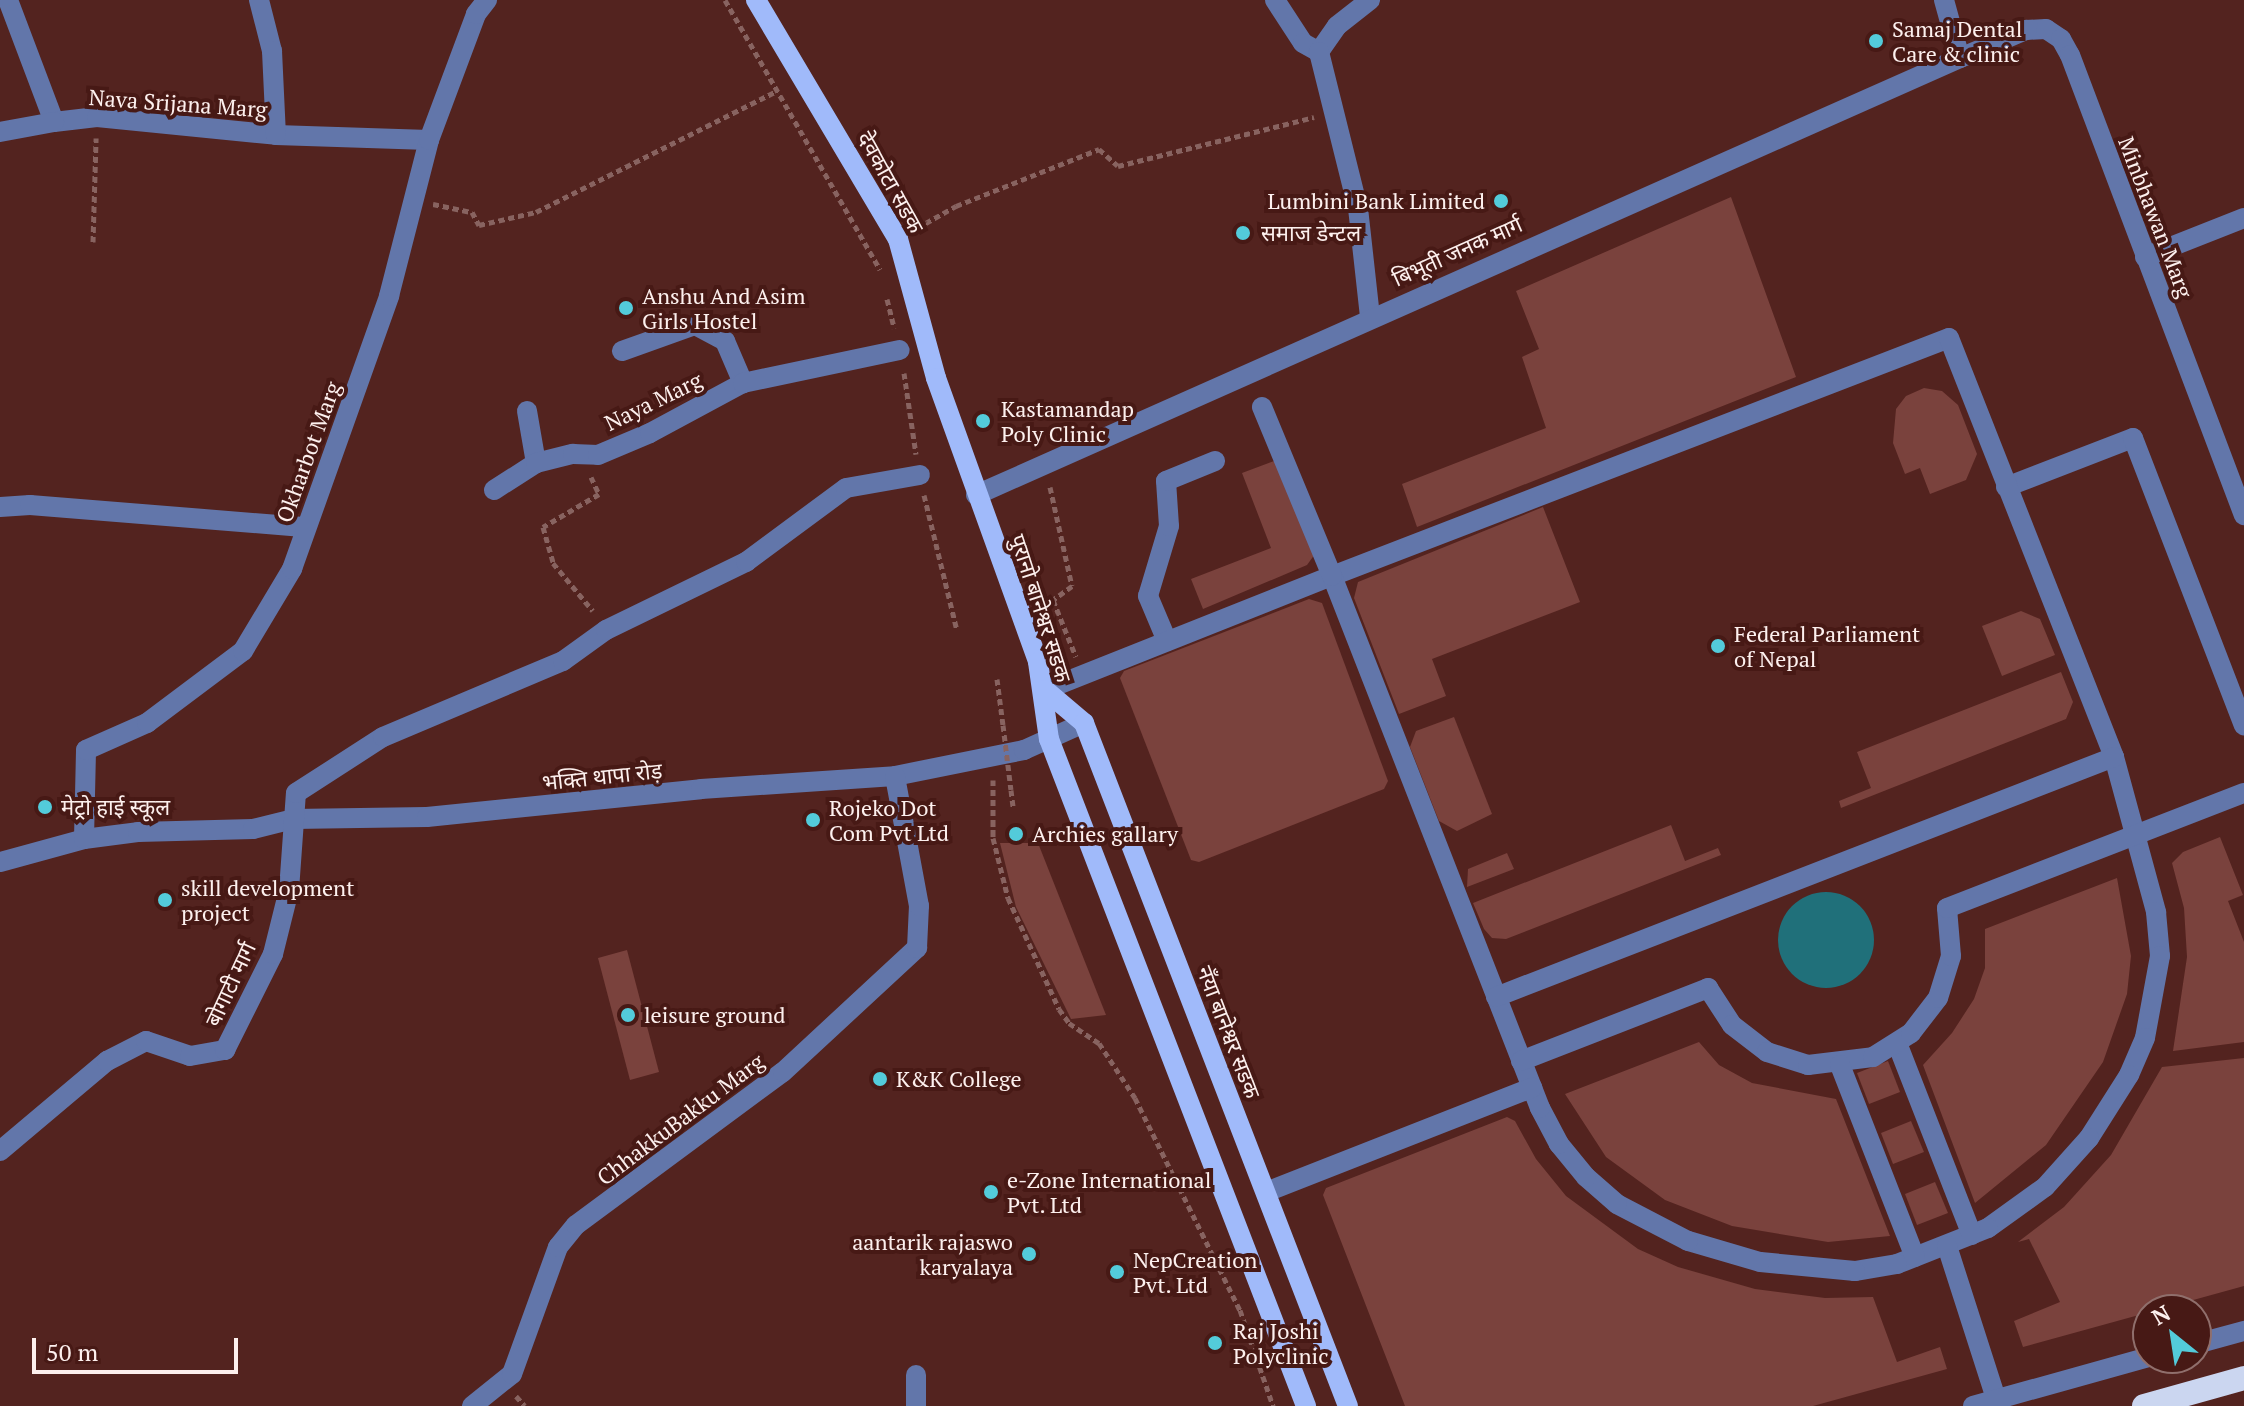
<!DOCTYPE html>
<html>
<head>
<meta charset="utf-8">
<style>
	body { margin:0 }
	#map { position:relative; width:2244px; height:1406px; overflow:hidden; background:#53231f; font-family:"PT Serif","Noto Sans Devanagari",serif }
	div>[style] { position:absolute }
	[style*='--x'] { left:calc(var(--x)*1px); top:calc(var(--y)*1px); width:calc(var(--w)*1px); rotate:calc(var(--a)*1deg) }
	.green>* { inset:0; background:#7a423d }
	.water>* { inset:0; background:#20707a }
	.round { border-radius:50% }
	.path>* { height:5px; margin-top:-2.5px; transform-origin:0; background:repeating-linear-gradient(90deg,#886360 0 6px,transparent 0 10px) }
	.minor>* { height:20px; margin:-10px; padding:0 10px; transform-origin:10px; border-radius:10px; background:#6276aa }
	.major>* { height:20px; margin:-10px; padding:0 10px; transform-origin:10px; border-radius:10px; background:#a0bafa }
	.highway>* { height:24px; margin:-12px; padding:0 12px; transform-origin:12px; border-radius:12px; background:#cbd6f0 }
	.path-bridge>* { height:5px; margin-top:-2.5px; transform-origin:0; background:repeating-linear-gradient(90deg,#886360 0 6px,transparent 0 10px) }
	.dots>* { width:22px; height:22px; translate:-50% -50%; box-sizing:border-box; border:4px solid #471915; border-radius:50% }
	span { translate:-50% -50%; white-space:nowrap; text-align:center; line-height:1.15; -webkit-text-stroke:8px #471915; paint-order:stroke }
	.poi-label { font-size:22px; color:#fdf0ee }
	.left { translate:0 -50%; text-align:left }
	.right { translate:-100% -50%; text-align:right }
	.street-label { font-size:22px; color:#fdf0ee }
	.north { position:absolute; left:2132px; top:1294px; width:80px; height:80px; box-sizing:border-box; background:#471915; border:2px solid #906f6c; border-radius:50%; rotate:330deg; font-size:22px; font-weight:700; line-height:32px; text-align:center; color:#fdf0ee }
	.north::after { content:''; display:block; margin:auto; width:28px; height:36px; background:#53cbda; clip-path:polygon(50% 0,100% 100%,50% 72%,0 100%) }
	.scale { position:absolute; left:32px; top:1338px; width:206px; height:36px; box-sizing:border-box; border:4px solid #fdf0ee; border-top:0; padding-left:10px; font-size:24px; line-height:28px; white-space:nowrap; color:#fdf0ee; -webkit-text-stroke:6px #471915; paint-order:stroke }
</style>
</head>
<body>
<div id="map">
	<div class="green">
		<div style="clip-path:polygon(1731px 197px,1796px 377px,1417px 527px,1402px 484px,1546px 428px,1522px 357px,1539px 349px,1516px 291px)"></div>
		<div style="clip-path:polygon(1924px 388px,1942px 391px,1958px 405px,1977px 454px,1966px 480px,1930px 494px,1920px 468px,1905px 474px,1893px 443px,1896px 409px,1906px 396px)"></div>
		<div style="clip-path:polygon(1277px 460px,1315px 554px,1307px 565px,1203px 609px,1191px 579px,1271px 548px,1242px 473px)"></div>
		<div style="clip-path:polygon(1543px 507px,1580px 602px,1432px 659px,1446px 696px,1399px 714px,1354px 598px,1358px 582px)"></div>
		<div style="clip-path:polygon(1309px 599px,1322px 603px,1388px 781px,1384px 789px,1199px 862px,1191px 860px,1120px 678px,1124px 671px)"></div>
		<div style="clip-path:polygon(2021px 611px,2040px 619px,2055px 655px,2002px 676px,1982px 626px)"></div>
		<div style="clip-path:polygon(2061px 672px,2073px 702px,2066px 719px,1841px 808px,1839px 801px,1871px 788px,1857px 752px)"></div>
		<div style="clip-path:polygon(1454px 717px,1492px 814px,1457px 831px,1439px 821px,1410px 747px,1416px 731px)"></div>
		<div style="clip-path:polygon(1671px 825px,1685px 861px,1718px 848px,1721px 855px,1506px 939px,1492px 938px,1484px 929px,1473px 903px)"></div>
		<div style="clip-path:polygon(2220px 837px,2243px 895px,2228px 901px,2244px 942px,2244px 1042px,2173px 1051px,2187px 957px,2184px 908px,2172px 863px,2183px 852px)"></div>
		<div style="clip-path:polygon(1000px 843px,1038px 843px,1106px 1015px,1071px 1019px,1016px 907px)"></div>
		<div style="clip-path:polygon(1507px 853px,1514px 869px,1467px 887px,1468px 869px)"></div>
		<div style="clip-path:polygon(2117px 878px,2131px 956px,2127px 994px,2103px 1062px,2046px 1145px,1975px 1203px,1923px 1065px,1952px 1033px,1974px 999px,1985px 968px,1985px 929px)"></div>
		<div style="clip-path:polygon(627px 950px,659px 1072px,630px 1080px,598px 958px)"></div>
		<div style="clip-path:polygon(1699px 1042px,1719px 1065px,1752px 1083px,1836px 1099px,1890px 1236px,1828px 1242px,1732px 1226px,1665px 1200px,1606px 1157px,1565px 1094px)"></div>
		<div style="clip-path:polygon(2244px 1058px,2244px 1286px,2023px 1347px,2014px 1321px,2060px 1302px,2029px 1239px,2018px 1242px,2064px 1207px,2111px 1155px,2162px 1067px)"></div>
		<div style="clip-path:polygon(1888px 1061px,1900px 1092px,1869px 1104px,1857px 1073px)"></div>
		<div style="clip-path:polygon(1507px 1117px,1515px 1121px,1536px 1159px,1566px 1196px,1638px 1249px,1678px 1267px,1755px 1289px,1825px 1298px,1873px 1297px,1897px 1362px,1940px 1347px,1947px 1369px,1813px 1406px,1405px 1406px,1323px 1195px,1326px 1188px)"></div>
		<div style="clip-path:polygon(1911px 1121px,1924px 1152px,1893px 1164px,1881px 1133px)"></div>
		<div style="clip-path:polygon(1935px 1182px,1948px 1213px,1917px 1225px,1905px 1194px)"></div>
	</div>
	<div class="water">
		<div class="round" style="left:1778px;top:892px;width:96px;height:96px"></div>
	</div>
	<div class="path">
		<div style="--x:725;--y:0;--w:311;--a:60.1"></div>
		<div style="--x:433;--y:204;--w:40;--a:12"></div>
		<div style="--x:472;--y:212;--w:15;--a:62"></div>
		<div style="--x:479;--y:225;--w:58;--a:-12.8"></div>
		<div style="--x:536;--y:212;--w:270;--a:-26.7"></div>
		<div style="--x:917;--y:228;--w:45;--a:-29.4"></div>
		<div style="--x:956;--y:206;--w:154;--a:-21.7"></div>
		<div style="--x:1099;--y:149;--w:25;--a:42"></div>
		<div style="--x:1118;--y:166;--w:202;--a:-14"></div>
		<div style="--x:93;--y:242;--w:104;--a:-88.3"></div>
		<div style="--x:887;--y:299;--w:30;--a:76"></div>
		<div style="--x:904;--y:373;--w:82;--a:81.6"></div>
		<div style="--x:591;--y:477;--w:19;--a:65"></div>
		<div style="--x:599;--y:494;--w:65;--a:149.5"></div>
		<div style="--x:543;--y:527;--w:37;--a:74"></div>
		<div style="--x:553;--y:563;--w:62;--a:50.2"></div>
		<div style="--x:1050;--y:487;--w:101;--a:77.5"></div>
		<div style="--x:1072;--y:586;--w:24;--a:144"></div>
		<div style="--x:1053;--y:600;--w:61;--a:68"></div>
		<div style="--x:924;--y:495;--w:139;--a:76.3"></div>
		<div style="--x:997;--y:679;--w:46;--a:82.6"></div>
		<div style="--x:993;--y:780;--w:58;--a:90"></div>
		<div style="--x:993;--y:838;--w:62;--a:76"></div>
		<div style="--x:1008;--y:898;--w:122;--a:65.3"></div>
		<div style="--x:1059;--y:1009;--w:17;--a:54"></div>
		<div style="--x:1069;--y:1023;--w:36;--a:34"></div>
		<div style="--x:1099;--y:1043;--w:66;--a:56.8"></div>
		<div style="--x:1135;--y:1098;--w:237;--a:63.7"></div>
		<div style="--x:1240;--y:1310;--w:102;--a:71"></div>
		<div style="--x:1011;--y:790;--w:17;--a:83"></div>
		<div style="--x:516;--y:1396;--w:13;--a:48"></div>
	</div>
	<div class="minor">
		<div style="--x:8;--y:0;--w:130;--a:69.3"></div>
		<div style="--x:54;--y:122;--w:43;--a:-6.6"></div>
		<div style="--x:97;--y:117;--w:180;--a:5.7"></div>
		<div style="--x:276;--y:135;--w:153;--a:1.9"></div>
		<div style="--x:259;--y:0;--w:53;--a:75.7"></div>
		<div style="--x:272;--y:51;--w:84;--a:87.3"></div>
		<div style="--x:1275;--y:0;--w:51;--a:56.9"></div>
		<div style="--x:1303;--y:43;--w:18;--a:29"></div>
		<div style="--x:1370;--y:0;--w:42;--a:141.8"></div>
		<div style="--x:1337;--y:26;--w:32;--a:125"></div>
		<div style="--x:1319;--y:52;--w:161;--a:76"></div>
		<div style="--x:1358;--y:208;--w:109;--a:83.7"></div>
		<div style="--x:1944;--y:0;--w:60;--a:74.6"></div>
		<div style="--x:0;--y:132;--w:55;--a:-10.5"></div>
		<div style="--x:2145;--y:257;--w:106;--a:-21.5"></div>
		<div style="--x:622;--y:351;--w:77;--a:-19.6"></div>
		<div style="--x:695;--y:325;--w:34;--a:28"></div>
		<div style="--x:725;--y:341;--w:46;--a:66.8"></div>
		<div style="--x:527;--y:411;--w:53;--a:80.2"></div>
		<div style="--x:2006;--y:487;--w:136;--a:-21.1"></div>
		<div style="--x:2133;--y:438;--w:308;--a:68.9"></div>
		<div style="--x:494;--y:490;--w:50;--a:-32.7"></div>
		<div style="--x:536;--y:463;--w:38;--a:-14"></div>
		<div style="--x:573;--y:454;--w:25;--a:2"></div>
		<div style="--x:598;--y:455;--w:56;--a:-22.9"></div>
		<div style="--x:650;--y:433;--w:106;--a:-28.3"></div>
		<div style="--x:743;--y:383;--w:160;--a:-11.9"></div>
		<div style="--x:976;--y:495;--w:1077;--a:-23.95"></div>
		<div style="--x:1960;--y:58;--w:72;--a:-23"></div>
		<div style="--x:2026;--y:30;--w:20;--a:-3"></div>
		<div style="--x:2046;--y:29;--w:18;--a:34"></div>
		<div style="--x:2061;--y:39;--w:18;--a:61"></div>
		<div style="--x:2070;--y:55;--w:492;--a:69.3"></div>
		<div style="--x:0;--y:507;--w:30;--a:-4"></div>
		<div style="--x:30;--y:505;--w:277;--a:4.6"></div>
		<div style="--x:1167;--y:641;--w:49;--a:-112.9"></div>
		<div style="--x:1148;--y:596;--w:73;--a:-73.3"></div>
		<div style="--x:1169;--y:526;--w:45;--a:-93.8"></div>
		<div style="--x:1166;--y:481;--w:53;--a:-22.2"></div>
		<div style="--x:1045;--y:690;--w:309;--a:-21.7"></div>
		<div style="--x:1332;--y:576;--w:661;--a:-21.09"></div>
		<div style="--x:1949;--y:338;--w:450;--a:68.5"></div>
		<div style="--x:2114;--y:757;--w:161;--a:74.8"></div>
		<div style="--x:2156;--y:912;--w:44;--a:84.8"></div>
		<div style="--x:2160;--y:956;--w:83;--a:100.4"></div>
		<div style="--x:2145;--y:1038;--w:40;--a:113.4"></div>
		<div style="--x:2129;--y:1075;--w:75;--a:122.4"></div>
		<div style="--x:2089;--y:1138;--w:66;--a:131.9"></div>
		<div style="--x:2045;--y:1187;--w:70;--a:144.3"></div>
		<div style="--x:1988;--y:1228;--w:98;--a:158.4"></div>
		<div style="--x:1897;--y:1264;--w:43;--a:170.5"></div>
		<div style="--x:1855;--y:1271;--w:95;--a:-174.6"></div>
		<div style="--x:1760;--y:1262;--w:75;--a:-163.7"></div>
		<div style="--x:1688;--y:1241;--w:80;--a:-152.5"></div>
		<div style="--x:1617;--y:1204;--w:41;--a:-138.9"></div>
		<div style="--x:1586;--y:1177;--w:43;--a:-129.3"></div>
		<div style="--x:1559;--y:1144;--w:41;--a:-117.8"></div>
		<div style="--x:1540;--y:1108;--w:571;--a:-111.35"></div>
		<div style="--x:1332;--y:576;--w:183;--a:-112.5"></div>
		<div style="--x:84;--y:839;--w:89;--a:-88.7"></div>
		<div style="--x:86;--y:750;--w:67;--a:-23.9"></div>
		<div style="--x:147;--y:723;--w:120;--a:-36.9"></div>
		<div style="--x:243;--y:651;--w:96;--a:-59.1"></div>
		<div style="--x:292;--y:569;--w:290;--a:-70.4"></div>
		<div style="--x:389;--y:296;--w:161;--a:-75.6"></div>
		<div style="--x:429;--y:140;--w:134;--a:-69.5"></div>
		<div style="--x:476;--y:14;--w:18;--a:-52"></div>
		<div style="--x:0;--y:862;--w:87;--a:-15.3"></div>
		<div style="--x:84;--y:839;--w:54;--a:-7.4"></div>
		<div style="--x:138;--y:832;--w:115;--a:-1.5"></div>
		<div style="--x:253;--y:829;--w:41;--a:-14"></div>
		<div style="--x:293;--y:819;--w:134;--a:-0.9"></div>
		<div style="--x:427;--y:817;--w:275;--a:-5.8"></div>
		<div style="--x:701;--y:789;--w:194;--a:-3.8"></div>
		<div style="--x:895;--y:776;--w:132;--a:-11.4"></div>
		<div style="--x:1024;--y:750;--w:66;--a:-24.2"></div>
		<div style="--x:1496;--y:997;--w:663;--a:-21.22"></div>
		<div style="--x:1897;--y:1043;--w:206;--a:68.7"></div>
		<div style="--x:1521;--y:1061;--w:201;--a:-21.3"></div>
		<div style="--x:1708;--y:988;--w:44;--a:57"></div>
		<div style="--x:1732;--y:1025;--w:44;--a:37.6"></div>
		<div style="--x:1767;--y:1052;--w:43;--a:17.6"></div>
		<div style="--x:1808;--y:1065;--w:65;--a:-7"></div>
		<div style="--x:1873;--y:1057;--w:45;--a:-32.3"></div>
		<div style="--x:1911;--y:1033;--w:44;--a:-52.4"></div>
		<div style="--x:1938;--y:998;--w:44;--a:-72.8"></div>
		<div style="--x:1951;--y:956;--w:48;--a:-94.8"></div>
		<div style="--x:1947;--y:908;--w:318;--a:-21.2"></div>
		<div style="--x:1840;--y:1065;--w:206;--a:68.7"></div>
		<div style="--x:0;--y:1151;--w:140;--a:-40.1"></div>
		<div style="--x:107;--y:1061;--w:44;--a:-27.1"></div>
		<div style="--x:146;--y:1041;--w:46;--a:18.8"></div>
		<div style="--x:190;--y:1056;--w:36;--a:-10"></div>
		<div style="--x:225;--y:1050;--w:107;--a:-63.4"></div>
		<div style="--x:273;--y:954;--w:66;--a:-76"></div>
		<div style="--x:289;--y:890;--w:97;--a:-85.9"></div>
		<div style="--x:296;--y:793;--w:103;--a:-32.8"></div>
		<div style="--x:383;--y:737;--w:195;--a:-22.9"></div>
		<div style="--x:563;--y:661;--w:53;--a:-35.8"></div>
		<div style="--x:606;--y:630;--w:156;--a:-25.9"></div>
		<div style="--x:746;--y:562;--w:124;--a:-36.5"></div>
		<div style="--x:846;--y:488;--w:75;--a:-10"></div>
		<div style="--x:1266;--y:1192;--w:286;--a:-21.4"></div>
		<div style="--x:1947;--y:1246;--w:161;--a:72.2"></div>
		<div style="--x:2196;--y:1344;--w:50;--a:-15.2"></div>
		<div style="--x:916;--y:1375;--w:31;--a:90"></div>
		<div style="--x:472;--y:1406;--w:51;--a:-38.7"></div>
		<div style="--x:512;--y:1374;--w:135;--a:-70.1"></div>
		<div style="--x:558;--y:1247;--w:28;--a:-51"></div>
		<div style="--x:576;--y:1225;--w:257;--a:-36.5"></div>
		<div style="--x:783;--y:1072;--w:183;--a:-42.8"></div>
		<div style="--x:917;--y:948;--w:42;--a:-87.3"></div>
		<div style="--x:919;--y:906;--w:132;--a:-100.5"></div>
		<div style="--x:1973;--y:1406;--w:182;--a:-15.6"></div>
	</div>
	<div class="major">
		<div style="--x:756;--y:0;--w:278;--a:59.3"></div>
		<div style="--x:898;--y:239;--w:144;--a:74.7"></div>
		<div style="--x:936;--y:378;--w:302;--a:70.2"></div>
		<div style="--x:1038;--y:662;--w:78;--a:81.9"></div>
		<div style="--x:1049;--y:739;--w:715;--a:68.93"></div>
		<div style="--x:1045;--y:690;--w:51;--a:40.2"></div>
		<div style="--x:1084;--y:723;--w:732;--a:68.87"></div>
	</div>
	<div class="highway">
		<div style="--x:2144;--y:1406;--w:104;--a:-15.6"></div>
	</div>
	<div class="path-bridge">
		<div style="--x:1003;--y:725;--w:65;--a:83"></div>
	</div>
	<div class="dots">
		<div style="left:1876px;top:41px;background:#53cbda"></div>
		<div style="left:1501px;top:201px;background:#53cbda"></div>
		<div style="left:1243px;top:233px;background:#53cbda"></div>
		<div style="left:626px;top:308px;background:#53cbda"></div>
		<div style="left:983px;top:421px;background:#53cbda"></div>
		<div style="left:1718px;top:646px;background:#53cbda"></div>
		<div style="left:45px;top:807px;background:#53cbda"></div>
		<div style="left:813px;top:820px;background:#53cbda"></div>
		<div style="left:1016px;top:834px;background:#53cbda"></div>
		<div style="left:165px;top:900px;background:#53cbda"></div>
		<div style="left:628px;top:1015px;background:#53cbda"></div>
		<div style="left:880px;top:1079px;background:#53cbda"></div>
		<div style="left:991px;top:1192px;background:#53cbda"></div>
		<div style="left:1029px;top:1254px;background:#53cbda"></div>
		<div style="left:1117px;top:1272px;background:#53cbda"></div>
		<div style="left:1215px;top:1343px;background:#53cbda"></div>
	</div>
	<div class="poi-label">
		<span class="left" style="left:1892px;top:41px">Samaj Dental<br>Care &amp; clinic</span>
		<span class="right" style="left:1485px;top:201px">Lumbini Bank Limited</span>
		<span class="left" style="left:1261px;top:233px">समाज डेन्टल</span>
		<span class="left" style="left:642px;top:308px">Anshu And Asim<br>Girls Hostel</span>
		<span class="left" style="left:1001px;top:421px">Kastamandap<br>Poly Clinic</span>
		<span class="left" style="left:1734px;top:646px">Federal Parliament<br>of Nepal</span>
		<span class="left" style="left:61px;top:807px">मेट्रो हाई स्कूल</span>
		<span class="left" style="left:829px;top:820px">Rojeko Dot<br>Com Pvt Ltd</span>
		<span class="left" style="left:1032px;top:834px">Archies gallary</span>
		<span class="left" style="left:181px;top:900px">skill development<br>project</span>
		<span class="left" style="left:644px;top:1015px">leisure ground</span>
		<span class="left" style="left:896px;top:1079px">K&amp;K College</span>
		<span class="left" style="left:1007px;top:1192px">e-Zone International<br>Pvt. Ltd</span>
		<span class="right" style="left:1013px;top:1254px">aantarik rajaswo<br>karyalaya</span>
		<span class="left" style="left:1133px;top:1272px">NepCreation<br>Pvt. Ltd</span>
		<span class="left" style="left:1233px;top:1343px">Raj Joshi<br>Polyclinic</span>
	</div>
	<div class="street-label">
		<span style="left:178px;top:103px;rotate:4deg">Nava Srijana Marg</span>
		<span style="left:891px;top:182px;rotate:61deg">देवकोटा सडक</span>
		<span style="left:2156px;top:217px;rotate:69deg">Minbhawan Marg</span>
		<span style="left:1457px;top:251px;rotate:-24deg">बिभूती जनक मार्ग</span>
		<span style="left:653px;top:401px;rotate:-26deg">Naya Marg</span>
		<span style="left:308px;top:452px;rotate:-70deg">Okharbot Marg</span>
		<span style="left:1041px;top:608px;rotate:72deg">पुरानो बानेश्वर सडक</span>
		<span style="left:602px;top:776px;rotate:-6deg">भक्ति थापा रोड़</span>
		<span style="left:230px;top:984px;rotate:-65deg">बोगाटी मार्ग</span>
		<span style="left:1229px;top:1032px;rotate:69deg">नँया बानेश्वर सडक</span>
		<span style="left:680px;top:1119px;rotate:-37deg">ChhakkuBakku Marg</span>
	</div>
	<div class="north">N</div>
	<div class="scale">50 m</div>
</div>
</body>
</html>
